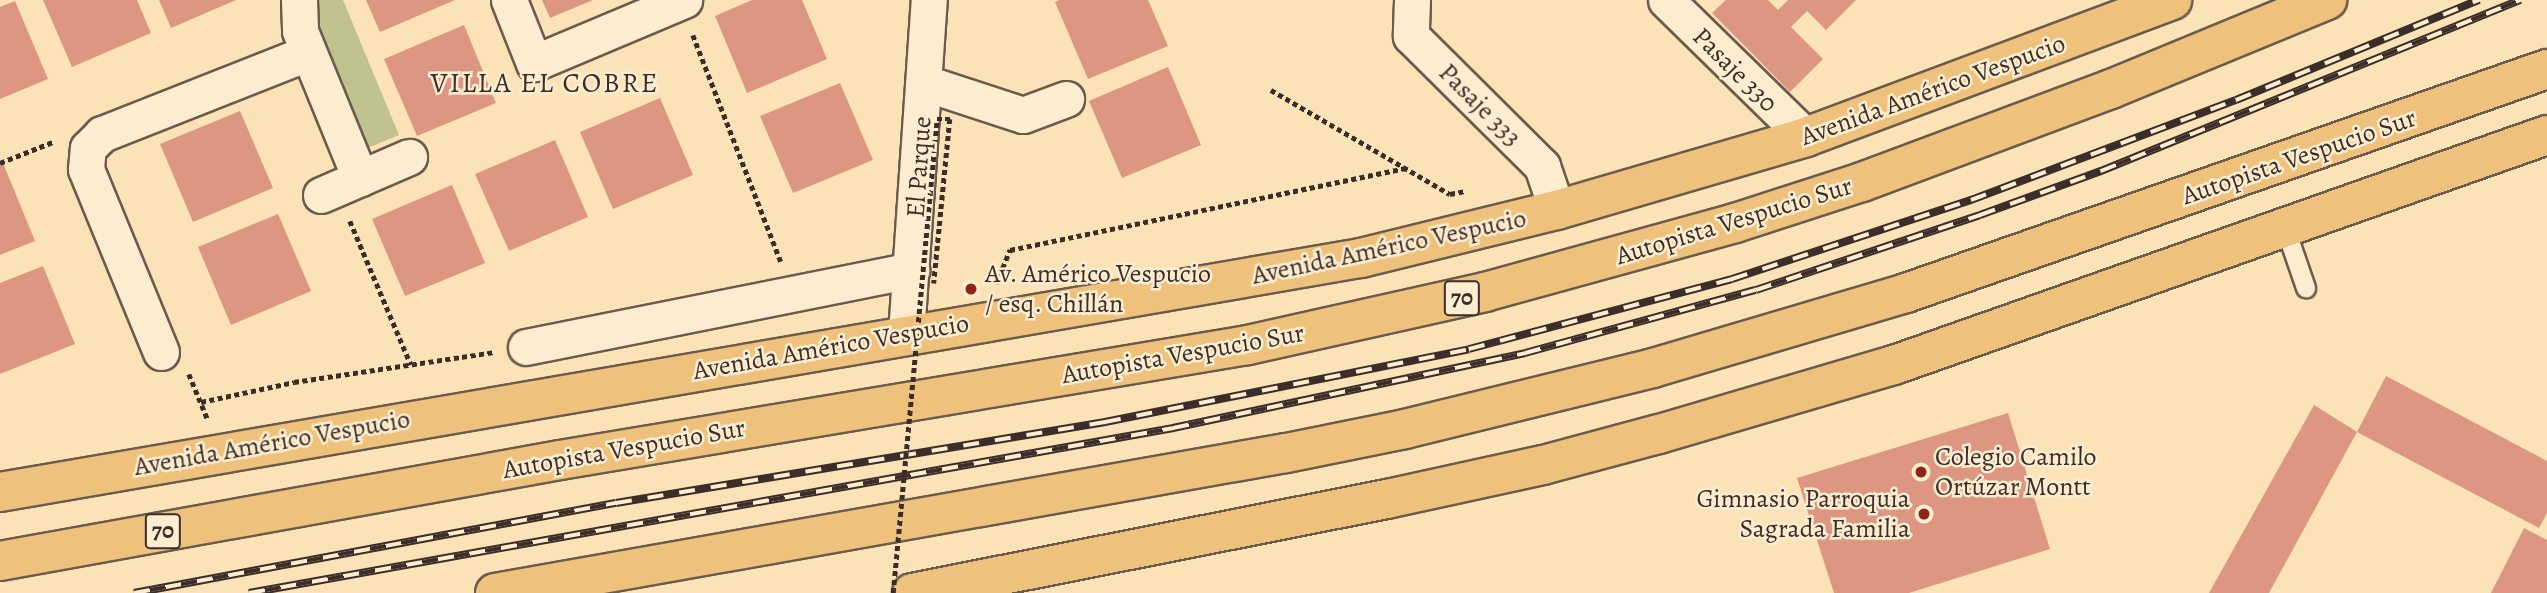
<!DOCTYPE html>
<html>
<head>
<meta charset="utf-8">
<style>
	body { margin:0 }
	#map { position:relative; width:2547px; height:593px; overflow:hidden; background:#fce3b7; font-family:Alegreya,serif }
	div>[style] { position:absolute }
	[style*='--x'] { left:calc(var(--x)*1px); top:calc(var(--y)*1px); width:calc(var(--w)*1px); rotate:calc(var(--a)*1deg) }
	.green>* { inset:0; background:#c0c38d }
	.building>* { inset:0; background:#dc9682 }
	.path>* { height:4.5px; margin-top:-2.25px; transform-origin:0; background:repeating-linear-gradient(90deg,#3b2e2a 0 5px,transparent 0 8.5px) }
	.roads { filter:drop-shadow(2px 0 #6b5b4d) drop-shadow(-2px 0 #6b5b4d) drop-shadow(0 2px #6b5b4d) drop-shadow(0 -2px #6b5b4d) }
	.lane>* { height:18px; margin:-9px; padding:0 9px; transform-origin:9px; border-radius:9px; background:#fdedd0 }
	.street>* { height:35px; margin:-17.5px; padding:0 17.5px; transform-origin:17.5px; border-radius:17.5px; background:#fdedd0 }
	.primary>* { height:38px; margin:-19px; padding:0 19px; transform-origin:19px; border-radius:19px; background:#eec27c }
	.highway>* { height:38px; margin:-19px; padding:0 19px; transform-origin:19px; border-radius:19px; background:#eec27c }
	.rail>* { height:8px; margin-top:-4px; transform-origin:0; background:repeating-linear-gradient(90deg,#fdedd0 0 16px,#3b2e2a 0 32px); box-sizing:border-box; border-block:2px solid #3b2e2a }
	.path-bridge>* { height:4.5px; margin-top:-2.25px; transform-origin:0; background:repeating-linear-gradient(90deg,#3b2e2a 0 5px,transparent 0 8.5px) }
	.dots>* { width:19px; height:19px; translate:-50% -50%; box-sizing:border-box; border:4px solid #fdedd0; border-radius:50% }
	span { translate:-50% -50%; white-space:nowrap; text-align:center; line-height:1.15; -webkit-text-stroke:5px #fdedd0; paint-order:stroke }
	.shield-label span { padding:2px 5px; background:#fdedd0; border:2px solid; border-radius:5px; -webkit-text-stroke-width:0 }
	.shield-label { font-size:24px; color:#3b2e2a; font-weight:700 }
	.street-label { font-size:26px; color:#3b2e2a }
	.poi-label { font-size:26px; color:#3b2e2a }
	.left { translate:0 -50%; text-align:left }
	.right { translate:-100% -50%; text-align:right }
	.neighbourhood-label { font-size:28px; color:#3b2e2a; letter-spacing:2px }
</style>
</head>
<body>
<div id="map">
	<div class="green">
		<div style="clip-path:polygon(311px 0,343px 0,399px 135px,363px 150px,312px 29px)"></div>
	</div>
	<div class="building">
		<div style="clip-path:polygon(43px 0,137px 0,151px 33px,72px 67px)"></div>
		<div style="clip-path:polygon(159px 0,236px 0,171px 28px)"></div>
		<div style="clip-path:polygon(366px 0,455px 0,380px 32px)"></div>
		<div style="clip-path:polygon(542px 0,593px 0,550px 18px)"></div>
		<div style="clip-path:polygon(752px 0,802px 0,827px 59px,747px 93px,715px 16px)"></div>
		<div style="clip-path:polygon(1059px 0,1148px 0,1168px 46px,1088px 79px,1055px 2px)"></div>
		<div style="clip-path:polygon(1726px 0,1768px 0,1778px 10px,1788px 0,1856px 0,1826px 30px,1807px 11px,1791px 27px,1823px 59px,1790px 92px,1712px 13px)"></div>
		<div style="clip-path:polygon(15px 1px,48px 79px,0 99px,0 7px)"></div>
		<div style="clip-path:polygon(464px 25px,496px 103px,417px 136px,384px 59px)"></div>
		<div style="clip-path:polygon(1168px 67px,1201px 145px,1122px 178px,1089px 101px)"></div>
		<div style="clip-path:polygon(840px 83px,873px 160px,793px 193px,760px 116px)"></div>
		<div style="clip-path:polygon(660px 98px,693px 175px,613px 209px,580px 132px)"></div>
		<div style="clip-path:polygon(240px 111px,273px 188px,193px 222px,160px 144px)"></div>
		<div style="clip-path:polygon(555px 140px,588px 217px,509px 251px,475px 174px)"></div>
		<div style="clip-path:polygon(3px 163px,35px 241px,0 255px,0 164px)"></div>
		<div style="clip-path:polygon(452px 185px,485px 263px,405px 296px,372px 219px)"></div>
		<div style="clip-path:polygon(278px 214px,311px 291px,231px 325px,198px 247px)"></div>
		<div style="clip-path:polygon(43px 266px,75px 344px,0 374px,0 283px)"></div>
		<div style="clip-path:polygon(2386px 376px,2547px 461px,2547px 513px,2539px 528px,2357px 432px)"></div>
		<div style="clip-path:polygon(2314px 405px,2357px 432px,2269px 593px,2209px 593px)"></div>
		<div style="clip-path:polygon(2008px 413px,2050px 549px,1909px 593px,1834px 593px,1797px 478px)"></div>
		<div style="clip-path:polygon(2524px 528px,2547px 540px,2547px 593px,2491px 593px)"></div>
	</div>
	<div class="path">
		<div style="--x:693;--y:35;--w:243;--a:68.8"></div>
		<div style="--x:1271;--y:90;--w:207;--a:30.2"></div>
		<div style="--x:1450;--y:194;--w:15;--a:-11"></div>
		<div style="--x:0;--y:163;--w:59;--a:-21.8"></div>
		<div style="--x:350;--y:221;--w:156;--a:67"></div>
		<div style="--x:996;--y:284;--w:37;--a:-68"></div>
		<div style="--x:1010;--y:250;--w:403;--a:-11.7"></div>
		<div style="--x:189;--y:374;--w:50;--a:67.6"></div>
		<div style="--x:201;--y:402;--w:95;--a:-12.1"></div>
		<div style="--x:294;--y:382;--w:202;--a:-8.5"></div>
	</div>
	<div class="roads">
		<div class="lane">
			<div style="--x:2285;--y:227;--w:65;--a:71"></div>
		</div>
		<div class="street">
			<div style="--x:299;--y:0;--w:31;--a:88"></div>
			<div style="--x:300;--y:31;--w:159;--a:67.8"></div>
			<div style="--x:509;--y:0;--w:68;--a:68.4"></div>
			<div style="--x:534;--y:63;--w:163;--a:-22.8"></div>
			<div style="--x:1412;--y:0;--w:36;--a:92"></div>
			<div style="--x:1411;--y:36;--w:185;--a:44.8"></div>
			<div style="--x:1542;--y:166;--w:46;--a:71.2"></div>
			<div style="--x:1666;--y:0;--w:196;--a:44.4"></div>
			<div style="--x:925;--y:83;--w:103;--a:18.1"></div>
			<div style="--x:1023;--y:115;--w:46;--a:-20.4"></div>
			<div style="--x:321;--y:195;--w:96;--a:-23.4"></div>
			<div style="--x:906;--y:334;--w:335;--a:-86.1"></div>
			<div style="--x:526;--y:347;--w:393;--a:-11.3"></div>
			<div style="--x:161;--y:352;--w:198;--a:-112.3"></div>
			<div style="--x:86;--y:169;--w:21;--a:-85"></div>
			<div style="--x:88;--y:148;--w:20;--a:-45"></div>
			<div style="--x:102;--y:134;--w:221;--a:-21.5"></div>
		</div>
		<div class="primary">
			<div style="--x:0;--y:492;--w:1381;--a:-9.76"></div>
			<div style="--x:1361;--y:258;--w:202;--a:-13.8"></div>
			<div style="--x:1557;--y:210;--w:259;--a:-16.3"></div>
			<div style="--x:1806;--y:137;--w:391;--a:-20.5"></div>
			<div style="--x:912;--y:593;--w:484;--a:-11.2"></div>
			<div style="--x:1387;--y:499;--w:160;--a:-12.3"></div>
			<div style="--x:1543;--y:465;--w:120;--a:-15"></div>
			<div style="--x:1659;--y:434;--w:245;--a:-16.4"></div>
			<div style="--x:1894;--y:365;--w:692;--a:-19.4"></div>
		</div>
		<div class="highway">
			<div style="--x:0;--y:561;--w:569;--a:-10.22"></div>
			<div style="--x:560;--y:460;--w:698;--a:-9.49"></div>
			<div style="--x:1248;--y:345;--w:243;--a:-12.6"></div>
			<div style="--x:1485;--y:292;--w:259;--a:-15.4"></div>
			<div style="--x:1735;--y:223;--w:133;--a:-17.9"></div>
			<div style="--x:1862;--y:182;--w:266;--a:-20.5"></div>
			<div style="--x:2111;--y:89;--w:234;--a:-22.4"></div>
			<div style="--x:495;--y:593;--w:803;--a:-10.04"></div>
			<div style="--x:1286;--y:453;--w:121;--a:-11.4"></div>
			<div style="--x:1405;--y:429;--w:255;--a:-13.8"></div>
			<div style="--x:1653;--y:368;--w:264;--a:-16.5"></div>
			<div style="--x:1906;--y:293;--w:679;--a:-19.26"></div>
		</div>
	</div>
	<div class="rail">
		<div style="--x:134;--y:593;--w:490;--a:-10.6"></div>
		<div style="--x:616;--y:503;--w:496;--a:-9.4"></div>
		<div style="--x:1105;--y:422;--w:371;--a:-11.3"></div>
		<div style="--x:1469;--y:349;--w:272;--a:-14.9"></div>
		<div style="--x:1732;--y:279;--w:252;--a:-18.3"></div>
		<div style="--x:1971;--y:200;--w:283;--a:-20.7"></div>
		<div style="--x:2236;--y:100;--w:263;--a:-22.4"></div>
		<div style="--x:249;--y:593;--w:939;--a:-10.12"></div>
		<div style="--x:1173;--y:428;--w:360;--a:-12"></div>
		<div style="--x:1525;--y:353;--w:239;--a:-15.3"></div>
		<div style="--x:1756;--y:290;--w:236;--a:-18.5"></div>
		<div style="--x:1980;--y:215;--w:129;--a:-20"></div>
		<div style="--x:2101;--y:171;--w:453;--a:-22.2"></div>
	</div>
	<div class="path-bridge">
		<div style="--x:893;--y:593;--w:476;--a:-84.7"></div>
		<div style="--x:937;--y:119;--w:13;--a:0"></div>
		<div style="--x:950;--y:119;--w:165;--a:95.6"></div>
	</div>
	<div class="dots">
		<div style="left:971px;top:289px;background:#8f2418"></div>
		<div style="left:1921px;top:472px;background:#8f2418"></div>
		<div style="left:1924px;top:514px;background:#8f2418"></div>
	</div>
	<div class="shield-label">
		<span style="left:1462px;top:298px">70</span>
		<span style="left:163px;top:531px">70</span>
	</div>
	<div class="street-label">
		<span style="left:1735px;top:70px;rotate:45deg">Pasaje 330</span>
		<span style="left:1933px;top:90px;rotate:-20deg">Avenida Américo Vespucio</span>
		<span style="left:1480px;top:105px;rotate:45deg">Pasaje 333</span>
		<span style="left:2299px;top:157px;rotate:-19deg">Autopista Vespucio Sur</span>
		<span style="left:919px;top:167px;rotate:-86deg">El Parque</span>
		<span style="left:1734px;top:221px;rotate:-17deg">Autopista Vespucio Sur</span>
		<span style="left:1389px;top:247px;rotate:-12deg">Avenida Américo Vespucio</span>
		<span style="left:831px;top:347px;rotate:-10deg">Avenida Américo Vespucio</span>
		<span style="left:1183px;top:354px;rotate:-10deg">Autopista Vespucio Sur</span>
		<span style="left:272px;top:443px;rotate:-10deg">Avenida Américo Vespucio</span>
		<span style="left:624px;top:449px;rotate:-10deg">Autopista Vespucio Sur</span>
	</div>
	<div class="poi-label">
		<span class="left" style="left:985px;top:289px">Av. Américo Vespucio<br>/ esq. Chillán</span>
		<span class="left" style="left:1935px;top:472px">Colegio Camilo<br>Ortúzar Montt</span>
		<span class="right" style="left:1910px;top:514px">Gimnasio Parroquia<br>Sagrada Familia</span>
	</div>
	<div class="neighbourhood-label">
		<span style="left:545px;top:83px">VILLA EL COBRE</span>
	</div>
</div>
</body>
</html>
